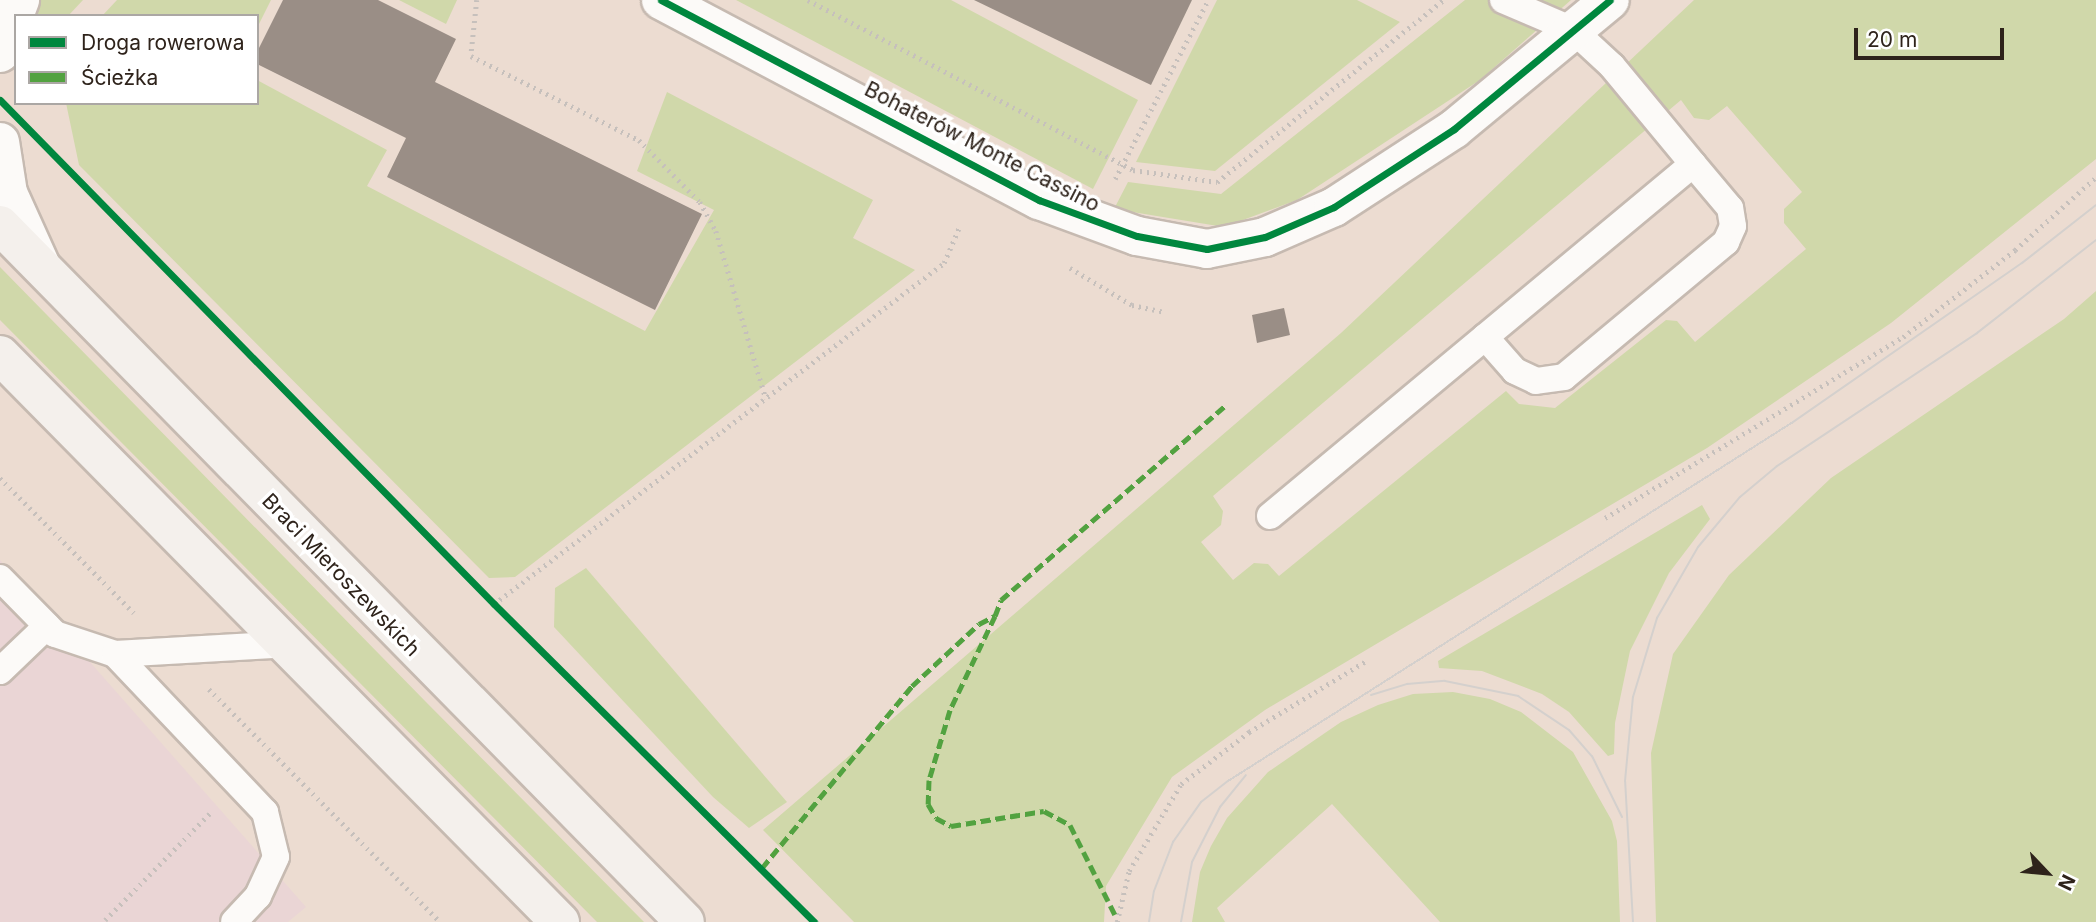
<!DOCTYPE html>
<html>
<head>
<meta charset="utf-8">
<style>
	body { margin:0 }
	#map { position:relative; width:2096px; height:922px; overflow:hidden; background:#ecdcd1; font-family:Inter,sans-serif }
	div>[style] { position:absolute }
	[style*='--x'] { left:calc(var(--x)*1px); top:calc(var(--y)*1px); width:calc(var(--w)*1px); rotate:calc(var(--a)*1deg) }
	.commercial>* { inset:0; background:#ead5d5 }
	.green>* { inset:0; background:#d0d8aa }
	.building>* { inset:0; background:#9a8e86 }
	.path>* { height:4.5px; margin-top:-2.25px; transform-origin:0; background:repeating-linear-gradient(90deg,#c6c0bc 0 2px,transparent 0 7px) }
	.roads { filter:drop-shadow(2px 0 #c6bab1) drop-shadow(-2px 0 #c6bab1) drop-shadow(0 2px #c6bab1) drop-shadow(0 -2px #c6bab1) }
	.lane>* { height:26px; margin:-13px; padding:0 13px; transform-origin:13px; border-radius:13px; background:#fcfaf8 }
	.street>* { height:38px; margin:-19px; padding:0 19px; transform-origin:19px; border-radius:19px; background:#fcfaf8 }
	.secondary>* { height:38px; margin:-19px; padding:0 19px; transform-origin:19px; border-radius:19px; background:#f4f0ec }
	.tram>* { height:2px; margin:-1px; padding:0 1px; transform-origin:1px; border-radius:1px; background:#d4d0cd }
	.quiet>* { height:5px; margin-top:-2.5px; transform-origin:0; background:repeating-linear-gradient(90deg,#52a240 0 10px,transparent 0 15px) }
	.cycleway>* { height:7px; margin:-3.5px; padding:0 3.5px; transform-origin:3.5px; border-radius:3.5px; background:#00873e }
	span { translate:-50% -50%; white-space:nowrap; text-align:center; line-height:1.15; -webkit-text-stroke:7px #fff; paint-order:stroke }
	.street-label { font-size:21px; color:#2e231b }
	.legend { position:absolute; left:14px; top:14px; width:245px; height:91px; box-sizing:border-box; background:#fff; border:2px solid #aba7a4; margin:0; padding:9px 12px; list-style:none; font-size:21px; color:#2e231b }
	.legend li { display:flex; align-items:center; gap:14px; height:35px }
	.legend b { width:35px; border:2px solid #aba7a4 }
	.north { position:absolute; left:2012px; top:838px; width:70px; height:70px; -webkit-text-stroke:5px #fff; paint-order:stroke; rotate:116deg; font-size:19px; font-weight:700; line-height:28px; text-align:center; color:#2e231b }
	.north::after { content:''; display:block; margin:auto; width:24px; height:32px; background:#2e231b; clip-path:polygon(50% 0,100% 100%,50% 72%,0 100%) }
	.scale { position:absolute; left:1854px; top:28px; width:150px; height:32px; box-sizing:border-box; border:4px solid #2e231b; border-top:0; padding-left:9px; font-size:21px; line-height:24px; white-space:nowrap; color:#2e231b; -webkit-text-stroke:5px #fff; paint-order:stroke }
</style>
</head>
<body>
<div id="map">
	<div class="commercial">
		<div style="clip-path:polygon(0 560px,306px 907px,288px 922px,0 922px)"></div>
	</div>
	<div class="green">
		<div style="clip-path:polygon(39px 0,83px 0,68px 16px,32px 16px)"></div>
		<div style="clip-path:polygon(117px 0,271px 0,257px 28px,257px 16px,102px 16px)"></div>
		<div style="clip-path:polygon(399px 0,457px 0,446px 24px)"></div>
		<div style="clip-path:polygon(736px 0,951px 0,1138px 100px,1093px 189px)"></div>
		<div style="clip-path:polygon(1217px 0,1357px 0,1400px 22px,1215px 171px,1136px 162px)"></div>
		<div style="clip-path:polygon(1465px 0,1571px 0,1480px 80px,1297px 200px,1224px 227px,1114px 209px,1128px 182px,1221px 194px)"></div>
		<div style="clip-path:polygon(evenodd,1694px 0,2096px 0,2096px 159px,1891px 323px,1707px 448px,1265px 710px,1172px 777px,1106px 886px,1104px 922px,854px 922px,763px 830px,1341px 333px,1694px 0,1681px 100px,1694px 118px,1709px 120px,1727px 106px,1802px 192px,1784px 209px,1784px 223px,1806px 249px,1695px 342px,1677px 321px,1666px 320px,1555px 408px,1519px 404px,1506px 391px,1279px 576px,1268px 564px,1254px 563px,1233px 580px,1201px 542px,1221px 525px,1223px 511px,1213px 496px,1681px 100px)"></div>
		<div style="clip-path:polygon(257px 80px,387px 150px,367px 186px,645px 331px,714px 210px,637px 171px,667px 92px,873px 200px,853px 238px,915px 270px,515px 577px,489px 578px,79px 165px,66px 103px,257px 103px)"></div>
		<div style="clip-path:polygon(0 267px,426px 702px,644px 922px,597px 922px,0 320px)"></div>
		<div style="clip-path:polygon(2096px 291px,2096px 922px,1656px 922px,1651px 753px,1673px 654px,1729px 575px,1831px 478px,2064px 319px)"></div>
		<div style="clip-path:polygon(1702px 505px,1710px 519px,1669px 573px,1630px 651px,1615px 723px,1614px 754px,1608px 756px,1569px 712px,1542px 694px,1482px 671px,1439px 668px,1438px 661px)"></div>
		<div style="clip-path:polygon(586px 568px,787px 802px,749px 828px,713px 797px,554px 627px,555px 588px)"></div>
		<div style="clip-path:polygon(1453px 692px,1490px 699px,1521px 712px,1573px 752px,1612px 821px,1617px 841px,1620px 922px,1440px 922px,1332px 804px,1217px 908px,1225px 922px,1192px 922px,1200px 872px,1211px 846px,1227px 818px,1268px 772px,1341px 722px,1378px 705px,1413px 694px)"></div>
	</div>
	<div class="building">
		<div style="clip-path:polygon(283px 0,378px 0,456px 39px,435px 82px,702px 214px,655px 310px,387px 177px,406px 138px,257px 64px,257px 52px)"></div>
		<div style="clip-path:polygon(974px 0,1192px 0,1151px 85px)"></div>
		<div style="clip-path:polygon(1284px 308px,1290px 335px,1257px 343px,1252px 315px)"></div>
	</div>
	<div class="path">
		<div style="--x:477;--y:0;--w:56;--a:96.1"></div>
		<div style="--x:471;--y:56;--w:188;--a:26.6"></div>
		<div style="--x:639;--y:140;--w:87;--a:45.5"></div>
		<div style="--x:700;--y:202;--w:33;--a:61"></div>
		<div style="--x:716;--y:231;--w:175;--a:73.4"></div>
		<div style="--x:808;--y:0;--w:367;--a:27.6"></div>
		<div style="--x:1133;--y:170;--w:85;--a:8.1"></div>
		<div style="--x:1217;--y:182;--w:290;--a:-38.8"></div>
		<div style="--x:1115;--y:179;--w:202;--a:-62.5"></div>
		<div style="--x:1070;--y:268;--w:72;--a:30.8"></div>
		<div style="--x:1132;--y:305;--w:33;--a:12"></div>
		<div style="--x:0;--y:478;--w:190;--a:45.2"></div>
		<div style="--x:1605;--y:518;--w:349;--a:-31.3"></div>
		<div style="--x:1903;--y:337;--w:142;--a:-37.8"></div>
		<div style="--x:2015;--y:250;--w:109;--a:-42"></div>
		<div style="--x:494;--y:604;--w:565;--a:-37.15"></div>
		<div style="--x:944;--y:263;--w:39;--a:-67"></div>
		<div style="--x:209;--y:689;--w:328;--a:45.2"></div>
		<div style="--x:105;--y:920;--w:153;--a:-45.5"></div>
		<div style="--x:810;--y:922;--w:3;--a:-45"></div>
		<div style="--x:1117;--y:922;--w:52;--a:-76.8"></div>
		<div style="--x:1129;--y:871;--w:101;--a:-59.1"></div>
		<div style="--x:1181;--y:784;--w:86;--a:-37.4"></div>
		<div style="--x:1249;--y:732;--w:137;--a:-31.3"></div>
	</div>
	<div class="roads">
		<div class="lane">
			<div style="--x:1485;--y:337;--w:45;--a:48.6"></div>
			<div style="--x:1515;--y:371;--w:23;--a:25"></div>
			<div style="--x:1536;--y:381;--w:28;--a:-8"></div>
			<div style="--x:1564;--y:377;--w:211;--a:-39.8"></div>
			<div style="--x:1726;--y:242;--w:17;--a:-66"></div>
			<div style="--x:1733;--y:226;--w:18;--a:-99"></div>
			<div style="--x:1730;--y:208;--w:57;--a:-130.1"></div>
			<div style="--x:1270;--y:516;--w:550;--a:-39.77"></div>
			<div style="--x:1693;--y:164;--w:127;--a:-129.6"></div>
			<div style="--x:1612;--y:66;--w:53;--a:-137.3"></div>
			<div style="--x:1573;--y:30;--w:76;--a:-156.8"></div>
			<div style="--x:0;--y:578;--w:78;--a:45.5"></div>
			<div style="--x:55;--y:634;--w:63;--a:18.4"></div>
			<div style="--x:115;--y:654;--w:171;--a:-3.3"></div>
			<div style="--x:115;--y:654;--w:218;--a:46.5"></div>
			<div style="--x:265;--y:812;--w:46;--a:76.3"></div>
			<div style="--x:276;--y:857;--w:43;--a:114.8"></div>
			<div style="--x:258;--y:896;--w:35;--a:133"></div>
			<div style="--x:0;--y:671;--w:65;--a:-43.8"></div>
		</div>
		<div class="street">
			<div style="--x:661;--y:0;--w:428;--a:27.9"></div>
			<div style="--x:1039;--y:200;--w:104;--a:20.2"></div>
			<div style="--x:1137;--y:236;--w:71;--a:10.5"></div>
			<div style="--x:1207;--y:249;--w:59;--a:-11.7"></div>
			<div style="--x:1265;--y:237;--w:75;--a:-23.5"></div>
			<div style="--x:1334;--y:207;--w:143;--a:-33"></div>
			<div style="--x:1454;--y:129;--w:202;--a:-39.6"></div>
			<div style="--x:0;--y:53;--w:57;--a:-69.3"></div>
			<div style="--x:0;--y:142;--w:52;--a:81.1"></div>
			<div style="--x:8;--y:193;--w:78;--a:65.7"></div>
		</div>
		<div class="secondary">
			<div style="--x:0;--y:225;--w:977;--a:45.5"></div>
			<div style="--x:0;--y:355;--w:797;--a:45.36"></div>
		</div>
	</div>
	<div class="tram">
		<div style="--x:1371;--y:695;--w:38;--a:-17"></div>
		<div style="--x:1407;--y:684;--w:38;--a:-5"></div>
		<div style="--x:1445;--y:681;--w:75;--a:11.6"></div>
		<div style="--x:1518;--y:696;--w:61;--a:33.7"></div>
		<div style="--x:1569;--y:730;--w:35;--a:49"></div>
		<div style="--x:1592;--y:756;--w:68;--a:63.8"></div>
		<div style="--x:1149;--y:922;--w:31;--a:-81"></div>
		<div style="--x:1154;--y:891;--w:53;--a:-68.8"></div>
		<div style="--x:1173;--y:842;--w:49;--a:-55"></div>
		<div style="--x:1201;--y:802;--w:34;--a:-38"></div>
		<div style="--x:1228;--y:781;--w:669;--a:-32.43"></div>
		<div style="--x:1793;--y:422;--w:279;--a:-34.8"></div>
		<div style="--x:2022;--y:263;--w:94;--a:-38.1"></div>
		<div style="--x:1181;--y:922;--w:61;--a:-79.6"></div>
		<div style="--x:1192;--y:862;--w:62;--a:-63"></div>
		<div style="--x:1220;--y:807;--w:41;--a:-50.9"></div>
		<div style="--x:1633;--y:922;--w:141;--a:-93.2"></div>
		<div style="--x:1625;--y:781;--w:84;--a:-84.6"></div>
		<div style="--x:1633;--y:697;--w:83;--a:-73.1"></div>
		<div style="--x:1657;--y:618;--w:82;--a:-60"></div>
		<div style="--x:1698;--y:547;--w:65;--a:-50"></div>
		<div style="--x:1740;--y:497;--w:48;--a:-40"></div>
		<div style="--x:1777;--y:466;--w:240;--a:-33.6"></div>
		<div style="--x:1977;--y:333;--w:151;--a:-38"></div>
	</div>
	<div class="quiet">
		<div style="--x:995;--y:616;--w:17;--a:-69"></div>
		<div style="--x:1001;--y:600;--w:296;--a:-40.9"></div>
		<div style="--x:762;--y:868;--w:236;--a:-50.5"></div>
		<div style="--x:912;--y:686;--w:91;--a:-42.8"></div>
		<div style="--x:979;--y:624;--w:18;--a:-27"></div>
		<div style="--x:995;--y:616;--w:104;--a:115.6"></div>
		<div style="--x:950;--y:710;--w:73;--a:106.7"></div>
		<div style="--x:929;--y:780;--w:24;--a:92"></div>
		<div style="--x:928;--y:804;--w:16;--a:60"></div>
		<div style="--x:936;--y:818;--w:17;--a:28"></div>
		<div style="--x:951;--y:826;--w:94;--a:-9.2"></div>
		<div style="--x:1044;--y:811;--w:30;--a:28"></div>
		<div style="--x:1070;--y:825;--w:105;--a:63.4"></div>
	</div>
	<div class="cycleway">
		<div style="--x:661;--y:0;--w:428;--a:27.9"></div>
		<div style="--x:1039;--y:200;--w:104;--a:20.2"></div>
		<div style="--x:1137;--y:236;--w:71;--a:10.5"></div>
		<div style="--x:1207;--y:249;--w:59;--a:-11.7"></div>
		<div style="--x:1265;--y:237;--w:75;--a:-23.5"></div>
		<div style="--x:1334;--y:207;--w:143;--a:-33"></div>
		<div style="--x:1454;--y:129;--w:202;--a:-39.6"></div>
		<div style="--x:0;--y:100;--w:706;--a:45.57"></div>
		<div style="--x:494;--y:604;--w:451;--a:44.8"></div>
	</div>
	<div class="street-label">
		<span style="left:982px;top:147px;rotate:27deg">Bohaterów Monte Cassino</span>
		<span style="left:341px;top:575px;rotate:46deg">Braci Mieroszewskich</span>
	</div>
	<ul class="legend">
	<li><b style="height:9px;background:#00873e"></b>Droga rowerowa</li>
	<li><b style="height:9px;background:#52a240"></b>Ścieżka</li>
	</ul>
	<div class="north">N</div>
	<div class="scale">20 m</div>
</div>
</body>
</html>
